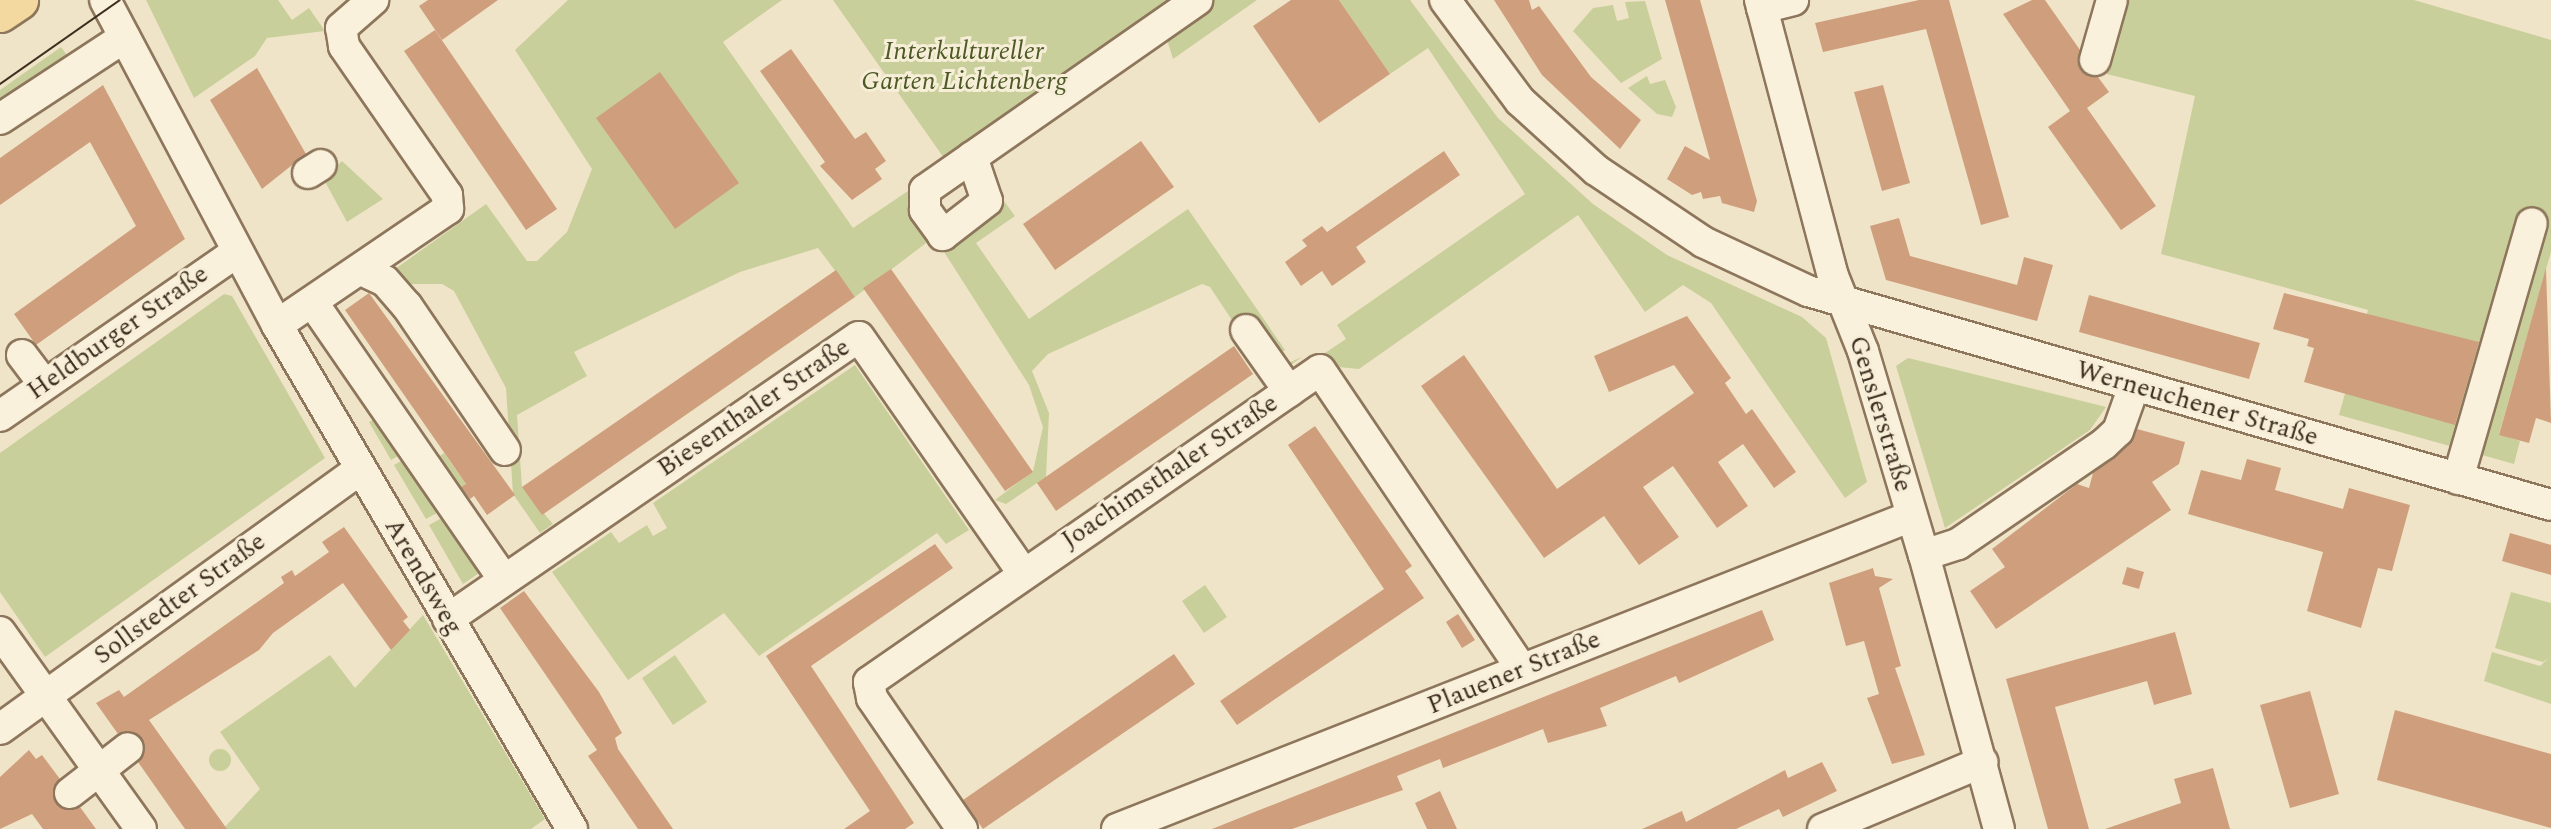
<!DOCTYPE html>
<html>
<head>
<meta charset="utf-8">
<style>
	body { margin:0 }
	#map { position:relative; width:2551px; height:829px; overflow:hidden; background:#f0e4c8; font-family:Spectral,serif }
	div>[style] { position:absolute }
	[style*='--x'] { left:calc(var(--x)*1px); top:calc(var(--y)*1px); width:calc(var(--w)*1px); rotate:calc(var(--a)*1deg) }
	.green>* { inset:0; background:#c9cf9b }
	.round { border-radius:50% }
	.building>* { inset:0; background:#cf9f7d }
	.roads { filter:drop-shadow(2px 0 #8d765c) drop-shadow(-2px 0 #8d765c) drop-shadow(0 2px #8d765c) drop-shadow(0 -2px #8d765c) }
	.minor>* { height:30px; margin:-15px; padding:0 15px; transform-origin:15px; border-radius:15px; background:#faf1dc }
	.major>* { height:37px; margin:-18.5px; padding:0 18.5px; transform-origin:18.5px; border-radius:18.5px; background:#f3d9a0 }
	.tram>* { height:2px; margin:-1px; padding:0 1px; transform-origin:1px; border-radius:1px; background:#3d2e20 }
	span { translate:-50% -50%; white-space:nowrap; text-align:center; line-height:1.15; -webkit-text-stroke:6px #f7eed8; paint-order:stroke }
	.park-label { font-size:26px; color:#4d5a26; font-style:italic }
	.street-label { font-size:26px; color:#3d2e20 }
</style>
</head>
<body>
<div id="map">
	<div class="green">
		<div style="clip-path:polygon(146px 0,278px 0,292px 20px,309px 8px,325px 31px,267px 38px,255px 56px,194px 98px)"></div>
		<div style="clip-path:polygon(568px 0,782px 0,723px 42px,853px 228px,908px 191px,934px 237px,855px 297px,818px 248px,740px 272px,574px 352px,587px 376px,517px 415px,522px 487px,553px 524px,540px 533px,513px 494px,506px 388px,454px 291px,442px 284px,374px 284px,486px 204px,527px 261px,537px 261px,567px 232px,592px 169px,515px 50px)"></div>
		<div style="clip-path:polygon(833px 0,1176px 0,946px 161px)"></div>
		<div style="clip-path:polygon(1213px 0,1257px 0,1173px 59px,1165px 33px)"></div>
		<div style="clip-path:polygon(1339px 0,1410px 0,1498px 118px,1593px 204px,1667px 255px,1802px 317px,1826px 338px,1867px 482px,1845px 498px,1711px 303px,1683px 285px,1645px 312px,1578px 215px,1359px 369px,1327px 366px,1319px 357px,1346px 339px,1337px 325px,1525px 194px,1428px 48px,1390px 74px)"></div>
		<div style="clip-path:polygon(2127px 0,2414px 0,2551px 40px,2551px 252px,2499px 434px,2520px 441px,2514px 464px,2339px 415px,2368px 310px,2161px 254px,2195px 96px,2107px 74px)"></div>
		<div style="clip-path:polygon(1645px 1px,1662px 59px,1621px 83px,1573px 31px,1593px 8px,1613px 5px,1617px 21px,1629px 18px,1625px 2px)"></div>
		<div style="clip-path:polygon(61px 47px,69px 58px,0 107px,0 90px)"></div>
		<div style="clip-path:polygon(1647px 76px,1650px 84px,1665px 80px,1676px 107px,1672px 117px,1657px 114px,1628px 88px)"></div>
		<div style="clip-path:polygon(342px 161px,383px 199px,347px 222px,323px 178px)"></div>
		<div style="clip-path:polygon(1004px 201px,1015px 216px,976px 243px,1029px 319px,1188px 209px,1285px 350px,1279px 354px,1286px 364px,1302px 357px,1271px 379px,1210px 287px,1202px 284px,1048px 354px,1032px 371px,1049px 413px,1046px 477px,1006px 504px,995px 500px,1033px 471px,1043px 427px,1029px 385px,937px 241px,949px 241px)"></div>
		<div style="clip-path:polygon(224px 294px,232px 296px,325px 458px,45px 657px,0 592px,0 453px)"></div>
		<div style="clip-path:polygon(1908px 358px,1945px 367px,2106px 407px,2090px 430px,1945px 528px,1896px 366px)"></div>
		<div style="clip-path:polygon(855px 365px,969px 530px,946px 544px,937px 533px,759px 656px,724px 613px,628px 680px,552px 572px,611px 532px,619px 543px,647px 525px,653px 536px,667px 528px,653px 503px)"></div>
		<div style="clip-path:polygon(381px 415px,407px 451px,391px 460px,369px 422px)"></div>
		<div style="clip-path:polygon(444px 453px,466px 484px,456px 491px,430px 463px)"></div>
		<div style="clip-path:polygon(410px 456px,446px 508px,426px 519px,394px 465px)"></div>
		<div style="clip-path:polygon(449px 514px,488px 567px,463px 584px,429px 525px)"></div>
		<div style="clip-path:polygon(1205px 585px,1227px 617px,1204px 633px,1182px 601px)"></div>
		<div style="clip-path:polygon(2511px 592px,2551px 603px,2551px 704px,2484px 681px,2492px 652px,2540px 666px,2550px 657px,2543px 662px,2495px 648px)"></div>
		<div style="clip-path:polygon(423px 615px,545px 819px,531px 829px,223px 829px,260px 789px,220px 732px,330px 655px,355px 688px)"></div>
		<div style="clip-path:polygon(675px 655px,707px 702px,673px 725px,642px 678px)"></div>
		<div class="round" style="left:209px;top:749px;width:22px;height:22px"></div>
	</div>
	<div class="building">
		<div style="clip-path:polygon(428px 0,498px 0,442px 40px,419px 6px)"></div>
		<div style="clip-path:polygon(1291px 0,1339px 0,1390px 74px,1319px 123px,1253px 26px)"></div>
		<div style="clip-path:polygon(1494px 0,1529px 0,1532px 10px,1539px 6px,1591px 77px,1641px 120px,1620px 149px,1542px 75px)"></div>
		<div style="clip-path:polygon(1665px 0,1700px 0,1757px 201px,1754px 212px,1722px 203px,1720px 196px,1703px 199px,1701px 192px,1692px 195px,1667px 179px,1685px 146px,1710px 160px)"></div>
		<div style="clip-path:polygon(1919px 0,1949px 0,2009px 217px,1981px 225px,1926px 29px,1823px 52px,1815px 23px)"></div>
		<div style="clip-path:polygon(2032px 0,2045px 0,2080px 50px,2082px 72px,2098px 77px,2109px 92px,2087px 108px,2156px 206px,2121px 230px,2048px 127px,2070px 111px,2003px 14px)"></div>
		<div style="clip-path:polygon(435px 30px,557px 209px,526px 230px,404px 51px)"></div>
		<div style="clip-path:polygon(791px 49px,855px 139px,866px 132px,886px 161px,875px 169px,882px 179px,852px 200px,820px 166px,825px 162px,760px 71px)"></div>
		<div style="clip-path:polygon(257px 68px,306px 154px,262px 189px,210px 100px)"></div>
		<div style="clip-path:polygon(660px 72px,739px 183px,675px 229px,596px 118px)"></div>
		<div style="clip-path:polygon(103px 85px,185px 239px,36px 345px,14px 314px,136px 226px,90px 142px,0 205px,0 158px)"></div>
		<div style="clip-path:polygon(1883px 85px,1910px 183px,1882px 191px,1854px 92px)"></div>
		<div style="clip-path:polygon(1141px 141px,1174px 187px,1055px 270px,1023px 224px)"></div>
		<div style="clip-path:polygon(1444px 151px,1460px 175px,1356px 247px,1366px 262px,1332px 286px,1322px 271px,1301px 286px,1285px 262px,1307px 246px,1302px 240px,1322px 226px,1327px 232px)"></div>
		<div style="clip-path:polygon(1899px 218px,1910px 256px,2017px 285px,2024px 257px,2053px 265px,2037px 321px,1886px 280px,1870px 226px)"></div>
		<div style="clip-path:polygon(2546px 268px,2551px 423px,2536px 418px,2529px 443px,2499px 435px)"></div>
		<div style="clip-path:polygon(891px 269px,1033px 472px,1005px 491px,863px 288px)"></div>
		<div style="clip-path:polygon(836px 270px,855px 297px,542px 515px,522px 487px)"></div>
		<div style="clip-path:polygon(369px 293px,515px 495px,487px 515px,474px 496px,470px 499px,461px 487px,466px 484px,345px 310px)"></div>
		<div style="clip-path:polygon(2284px 293px,2479px 342px,2455px 425px,2304px 382px,2314px 348px,2307px 346px,2309px 339px,2273px 329px)"></div>
		<div style="clip-path:polygon(2089px 295px,2260px 343px,2249px 379px,2079px 332px)"></div>
		<div style="clip-path:polygon(1687px 316px,1731px 378px,1725px 383px,1746px 414px,1752px 409px,1796px 472px,1774px 488px,1743px 444px,1718px 462px,1748px 506px,1717px 528px,1673px 466px,1643px 487px,1679px 537px,1639px 565px,1604px 516px,1544px 558px,1421px 386px,1464px 355px,1557px 489px,1694px 393px,1674px 365px,1609px 392px,1594px 356px)"></div>
		<div style="clip-path:polygon(1234px 346px,1253px 374px,1056px 511px,1037px 483px)"></div>
		<div style="clip-path:polygon(1315px 426px,1412px 566px,1405px 571px,1424px 598px,1237px 725px,1220px 701px,1384px 589px,1288px 445px)"></div>
		<div style="clip-path:polygon(2137px 429px,2185px 442px,2179px 464px,2152px 482px,2171px 510px,1996px 629px,1970px 591px,2005px 567px,1992px 549px,2077px 484px,2089px 488px,2093px 473px,2130px 444px)"></div>
		<div style="clip-path:polygon(2247px 459px,2281px 468px,2275px 490px,2343px 509px,2349px 488px,2410px 505px,2392px 571px,2378px 568px,2361px 628px,2307px 611px,2323px 552px,2188px 514px,2201px 470px,2241px 480px)"></div>
		<div style="clip-path:polygon(344px 527px,408px 617px,403px 621px,410px 630px,391px 650px,343px 583px,273px 633px,259px 650px,149px 720px,227px 829px,185px 829px,138px 762px,144px 754px,142px 738px,118px 734px,96px 703px,119px 690px,124px 697px,284px 583px,281px 577px,292px 570px,295px 576px,329px 552px,322px 542px)"></div>
		<div style="clip-path:polygon(2510px 533px,2551px 545px,2551px 575px,2502px 561px)"></div>
		<div style="clip-path:polygon(935px 544px,953px 568px,811px 666px,914px 823px,905px 829px,844px 829px,870px 811px,766px 656px)"></div>
		<div style="clip-path:polygon(2127px 567px,2144px 572px,2139px 589px,2122px 584px)"></div>
		<div style="clip-path:polygon(1873px 568px,1875px 576px,1893px 579px,1879px 588px,1901px 666px,1895px 668px,1925px 755px,1892px 764px,1867px 698px,1879px 694px,1864px 641px,1846px 646px,1829px 583px)"></div>
		<div style="clip-path:polygon(524px 591px,599px 692px,622px 733px,615px 738px,618px 749px,673px 829px,638px 829px,588px 756px,597px 750px,500px 608px)"></div>
		<div style="clip-path:polygon(1762px 610px,1774px 640px,1679px 683px,1676px 676px,1600px 708px,1607px 726px,1548px 743px,1543px 729px,1443px 768px,1440px 759px,1397px 776px,1403px 790px,1292px 829px,1212px 829px)"></div>
		<div style="clip-path:polygon(1458px 614px,1475px 640px,1462px 648px,1446px 622px)"></div>
		<div style="clip-path:polygon(2175px 632px,2192px 694px,2154px 705px,2147px 681px,2055px 707px,2089px 829px,2048px 829px,2006px 679px)"></div>
		<div style="clip-path:polygon(1174px 654px,1195px 684px,983px 829px,963px 800px)"></div>
		<div style="clip-path:polygon(2310px 691px,2339px 794px,2290px 808px,2260px 705px)"></div>
		<div style="clip-path:polygon(2395px 710px,2551px 754px,2551px 828px,2377px 780px)"></div>
		<div style="clip-path:polygon(29px 750px,36px 759px,42px 755px,60px 779px,53px 795px,57px 804px,80px 807px,96px 829px,43px 829px,32px 814px,0 829px,0 777px)"></div>
		<div style="clip-path:polygon(1822px 762px,1837px 791px,1783px 817px,1779px 809px,1736px 829px,1642px 829px,1682px 811px,1686px 822px,1785px 770px,1788px 778px)"></div>
		<div style="clip-path:polygon(2213px 768px,2230px 829px,2105px 829px,2181px 803px,2174px 779px)"></div>
		<div style="clip-path:polygon(1440px 791px,1457px 829px,1427px 829px,1415px 803px)"></div>
	</div>
	<div class="roads">
		<div class="minor">
			<div style="--x:105;--y:0;--w:368;--a:62.1"></div>
			<div style="--x:277;--y:325;--w:584;--a:59.66"></div>
			<div style="--x:1445;--y:0;--w:126;--a:53.4"></div>
			<div style="--x:1520;--y:101;--w:103;--a:42.2"></div>
			<div style="--x:1596;--y:170;--w:129;--a:33.9"></div>
			<div style="--x:1703;--y:242;--w:116;--a:25"></div>
			<div style="--x:1808;--y:291;--w:773;--a:16.07"></div>
			<div style="--x:1760;--y:0;--w:285;--a:75.2"></div>
			<div style="--x:1833;--y:276;--w:81;--a:68.2"></div>
			<div style="--x:1863;--y:351;--w:213;--a:73.4"></div>
			<div style="--x:1924;--y:555;--w:284;--a:74.7"></div>
			<div style="--x:1762;--y:8;--w:32;--a:-14"></div>
			<div style="--x:2095;--y:60;--w:62;--a:-74.2"></div>
			<div style="--x:0;--y:119;--w:149;--a:-33.3"></div>
			<div style="--x:972;--y:157;--w:46;--a:71.2"></div>
			<div style="--x:987;--y:201;--w:56;--a:142.3"></div>
			<div style="--x:943;--y:235;--w:31;--a:-126"></div>
			<div style="--x:925;--y:210;--w:20;--a:-90"></div>
			<div style="--x:925;--y:190;--w:332;--a:-34.9"></div>
			<div style="--x:308;--y:173;--w:15;--a:-32"></div>
			<div style="--x:361;--y:270;--w:26;--a:25"></div>
			<div style="--x:385;--y:281;--w:33;--a:49"></div>
			<div style="--x:407;--y:306;--w:174;--a:55.8"></div>
			<div style="--x:313;--y:303;--w:336;--a:55.4"></div>
			<div style="--x:277;--y:325;--w:207;--a:-34.2"></div>
			<div style="--x:448;--y:209;--w:14;--a:-94"></div>
			<div style="--x:447;--y:195;--w:181;--a:-124.7"></div>
			<div style="--x:344;--y:46;--w:18;--a:-99"></div>
			<div style="--x:341;--y:28;--w:43;--a:-41.2"></div>
			<div style="--x:1246;--y:330;--w:75;--a:54.8"></div>
			<div style="--x:22;--y:355;--w:36;--a:53"></div>
			<div style="--x:0;--y:416;--w:288;--a:-34.7"></div>
			<div style="--x:2458;--y:479;--w:266;--a:-73.9"></div>
			<div style="--x:1924;--y:555;--w:36;--a:-18"></div>
			<div style="--x:1958;--y:544;--w:177;--a:-34.4"></div>
			<div style="--x:2104;--y:444;--w:19;--a:-43"></div>
			<div style="--x:2118;--y:431;--w:48;--a:-70.4"></div>
			<div style="--x:448;--y:619;--w:498;--a:-34.5"></div>
			<div style="--x:859;--y:337;--w:287;--a:55.2"></div>
			<div style="--x:0;--y:632;--w:242;--a:54.4"></div>
			<div style="--x:0;--y:729;--w:444;--a:-35.8"></div>
			<div style="--x:70;--y:793;--w:73;--a:-37.8"></div>
			<div style="--x:962;--y:829;--w:159;--a:-124.5"></div>
			<div style="--x:872;--y:698;--w:16;--a:-101"></div>
			<div style="--x:869;--y:682;--w:548;--a:-34.68"></div>
			<div style="--x:1320;--y:370;--w:361;--a:56"></div>
			<div style="--x:1117;--y:829;--w:854;--a:-21.49"></div>
			<div style="--x:1823;--y:829;--w:173;--a:-22.8"></div>
		</div>
		<div class="major">
			<div style="--x:0;--y:13;--w:23;--a:-34"></div>
		</div>
	</div>
	<div class="tram">
		<div style="--x:0;--y:84;--w:146;--a:-35"></div>
	</div>
	<div class="park-label">
		<span style="left:964px;top:67px">Interkultureller<br>Garten Lichtenberg</span>
	</div>
	<div class="street-label">
		<span style="left:118px;top:333px;rotate:-35deg">Heldburger Straße</span>
		<span style="left:2197px;top:404px;rotate:16deg">Werneuchener Straße</span>
		<span style="left:754px;top:408px;rotate:-34deg">Biesenthaler Straße</span>
		<span style="left:1880px;top:414px;rotate:73deg">Genslerstraße</span>
		<span style="left:1170px;top:472px;rotate:-34deg">Joachimsthaler Straße</span>
		<span style="left:423px;top:577px;rotate:60deg">Arendsweg</span>
		<span style="left:180px;top:599px;rotate:-36deg">Sollstedter Straße</span>
		<span style="left:1514px;top:673px;rotate:-22deg">Plauener Straße</span>
	</div>
</div>
</body>
</html>
